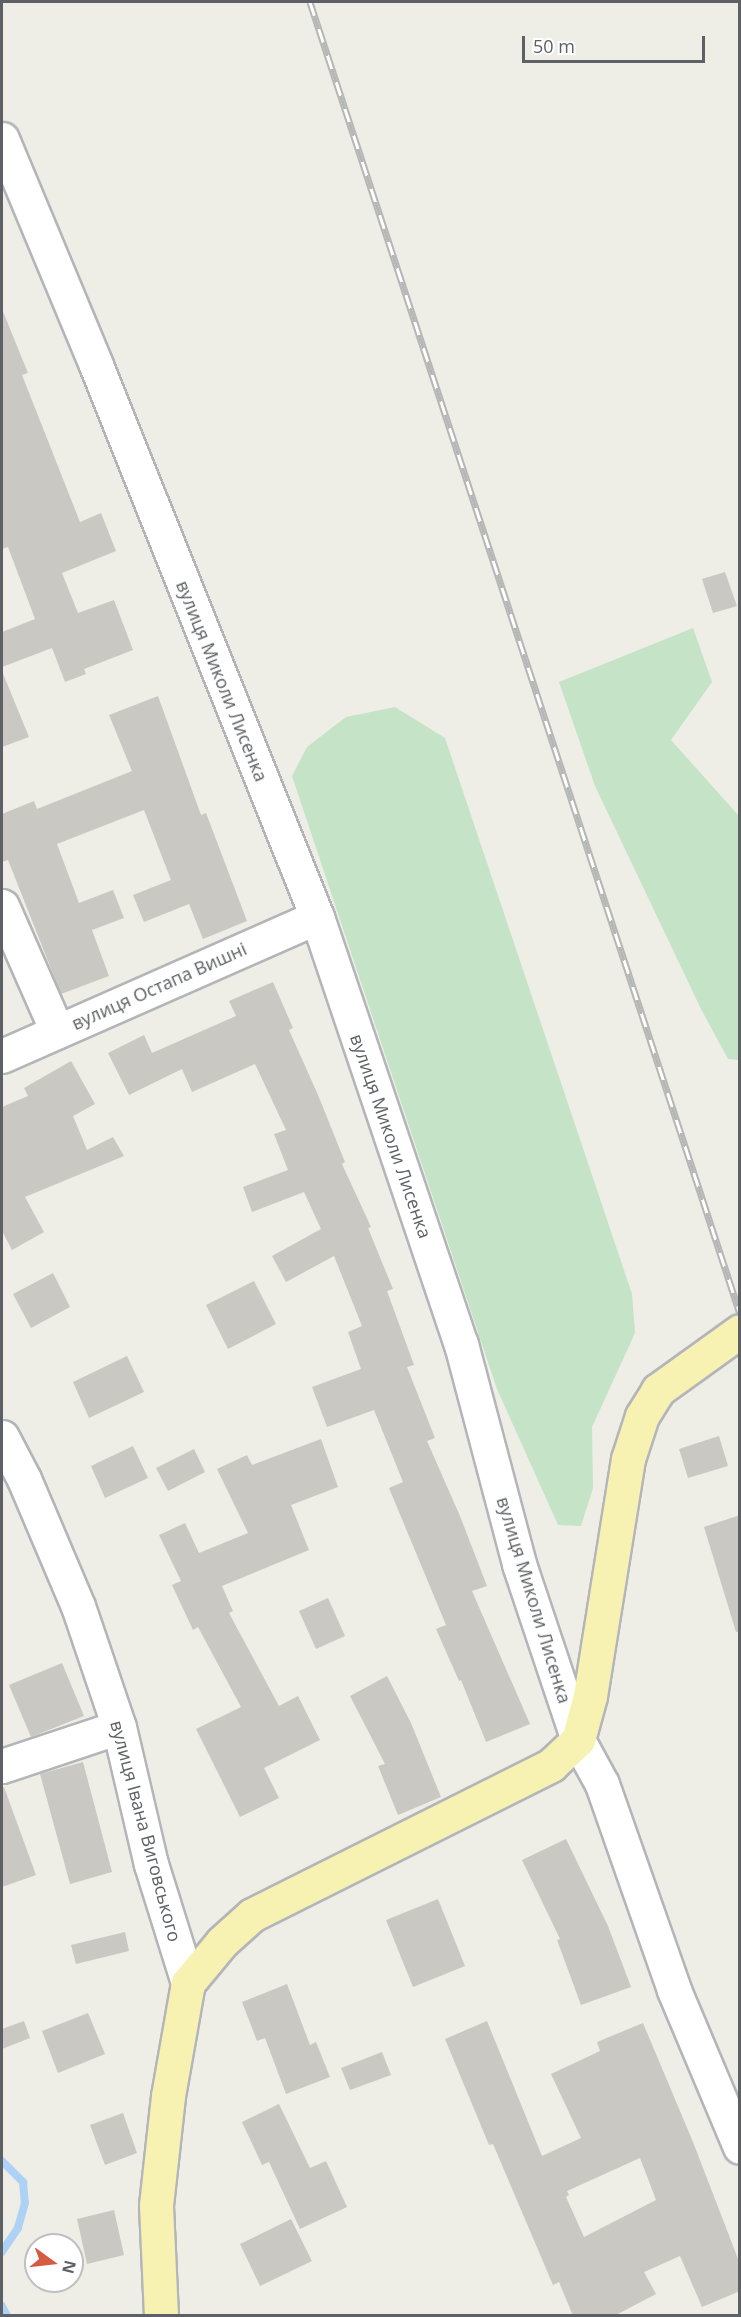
<!DOCTYPE html>
<html>
<head>
<meta charset="utf-8">
<style>
	body { margin:0 }
	#map { position:relative; width:741px; height:2317px; overflow:hidden; background:#eeede6; font-family:"Open Sans",sans-serif }
	div>[style] { position:absolute }
	[style*='--x'] { left:calc(var(--x)*1px); top:calc(var(--y)*1px); width:calc(var(--w)*1px); rotate:calc(var(--a)*1deg) }
	.green>* { inset:0; background:#c5e3c7 }
	.stream>* { height:8px; margin:-4px; padding:0 4px; transform-origin:4px; border-radius:4px; background:#aed1f6 }
	.building>* { inset:0; background:#cac8c2 }
	.roads { filter:drop-shadow(2px 0 #b3b5b9) drop-shadow(-2px 0 #b3b5b9) drop-shadow(0 2px #b3b5b9) drop-shadow(0 -2px #b3b5b9) }
	.minor>* { height:33px; margin:-16.5px; padding:0 16.5px; transform-origin:16.5px; border-radius:16.5px; background:#fff }
	.major>* { height:33px; margin:-16.5px; padding:0 16.5px; transform-origin:16.5px; border-radius:16.5px; background:#f7f1b2 }
	.rail>* { height:7px; margin-top:-3.5px; transform-origin:0; background:repeating-linear-gradient(90deg,#fff 0 14px,#b5b6b6 0 28px); box-sizing:border-box; border-block:2px solid #b5b6b6 }
	span { translate:-50% -50%; white-space:nowrap; text-align:center; line-height:1.15; -webkit-text-stroke:4.5px #fff; paint-order:stroke }
	.street-label { font-size:18px; color:#5d6064 }
	.frame { position:absolute; inset:0; border:3px solid #5d6064; pointer-events:none }
	.north { position:absolute; left:24px; top:2233px; width:60px; height:60px; box-sizing:border-box; background:#fff; border:2px solid #bebfc1; border-radius:50%; rotate:105deg; font-size:16px; font-weight:700; line-height:24px; text-align:center; color:#5d6064 }
	.north::after { content:''; display:block; margin:auto; width:21px; height:27px; background:#d75a43; clip-path:polygon(50% 0,100% 100%,50% 72%,0 100%) }
	.scale { position:absolute; left:522px; top:36px; width:183px; height:27px; box-sizing:border-box; border:3px solid #5d6064; border-top:0; padding-left:8px; font-size:18px; line-height:21px; white-space:nowrap; color:#5d6064; -webkit-text-stroke:4px #fff; paint-order:stroke }
</style>
</head>
<body>
<div id="map">
	<div class="green">
		<div style="clip-path:polygon(693px 628px,712px 682px,671px 740px,739px 816px,739px 1060px,728px 1059px,701px 1009px,595px 786px,559px 682px)"></div>
		<div style="clip-path:polygon(395px 707px,445px 738px,632px 1294px,635px 1333px,592px 1427px,593px 1488px,581px 1526px,558px 1525px,497px 1389px,292px 776px,307px 747px,346px 717px)"></div>
	</div>
	<div class="stream">
		<div style="--x:2;--y:2161;--w:30;--a:45"></div>
		<div style="--x:23;--y:2182;--w:21;--a:85"></div>
		<div style="--x:25;--y:2203;--w:26;--a:106"></div>
		<div style="--x:18;--y:2228;--w:29;--a:124"></div>
		<div style="--x:2;--y:2306;--w:11;--a:63"></div>
	</div>
	<div class="building">
		<div style="clip-path:polygon(2px 309px,28px 373px,22px 375px,80px 522px,101px 513px,116px 551px,62px 573px,78px 613px,114px 600px,133px 650px,84px 669px,86px 674px,65px 682px,52px 648px,2px 667px,2px 632px,35px 619px,8px 547px,2px 549px)"></div>
		<div style="clip-path:polygon(725px 572px,737px 606px,713px 613px,702px 579px)"></div>
		<div style="clip-path:polygon(2px 671px,29px 737px,2px 747px)"></div>
		<div style="clip-path:polygon(158px 696px,201px 815px,206px 813px,247px 921px,203px 939px,189px 904px,144px 922px,133px 895px,171px 880px,144px 810px,57px 844px,79px 903px,113px 890px,124px 918px,92px 930px,109px 976px,61px 994px,8px 860px,2px 862px,2px 814px,34px 801px,37px 809px,132px 771px,109px 715px)"></div>
		<div style="clip-path:polygon(273px 982px,293px 1028px,289px 1030px,318px 1095px,345px 1162px,342px 1164px,371px 1227px,368px 1228px,393px 1289px,387px 1291px,414px 1365px,407px 1367px,435px 1438px,427px 1441px,460px 1516px,487px 1586px,472px 1591px,530px 1724px,486px 1742px,461px 1680px,459px 1681px,436px 1629px,446px 1625px,389px 1488px,403px 1482px,374px 1410px,327px 1427px,312px 1387px,361px 1369px,348px 1332px,362px 1326px,334px 1256px,286px 1282px,272px 1256px,321px 1229px,304px 1192px,252px 1212px,243px 1187px,288px 1170px,274px 1134px,286px 1130px,255px 1064px,192px 1092px,182px 1069px,129px 1095px,108px 1053px,144px 1035px,152px 1053px,236px 1016px,229px 1001px)"></div>
		<div style="clip-path:polygon(71px 1061px,95px 1104px,73px 1116px,87px 1150px,113px 1137px,124px 1156px,25px 1197px,44px 1232px,12px 1250px,2px 1231px,2px 1107px,28px 1096px,24px 1088px)"></div>
		<div style="clip-path:polygon(53px 1273px,70px 1307px,31px 1328px,13px 1294px)"></div>
		<div style="clip-path:polygon(254px 1281px,276px 1324px,228px 1349px,206px 1305px)"></div>
		<div style="clip-path:polygon(127px 1356px,144px 1392px,89px 1418px,73px 1382px)"></div>
		<div style="clip-path:polygon(719px 1436px,728px 1466px,688px 1478px,679px 1449px)"></div>
		<div style="clip-path:polygon(321px 1439px,338px 1487px,291px 1505px,309px 1550px,222px 1586px,233px 1611px,229px 1613px,279px 1706px,298px 1696px,320px 1740px,264px 1768px,279px 1798px,240px 1817px,196px 1729px,241px 1707px,198px 1627px,193px 1630px,172px 1585px,181px 1581px,159px 1535px,185px 1523px,199px 1553px,248px 1533px,217px 1469px,247px 1455px,252px 1465px)"></div>
		<div style="clip-path:polygon(133px 1446px,148px 1478px,105px 1498px,91px 1466px)"></div>
		<div style="clip-path:polygon(194px 1449px,205px 1472px,168px 1491px,156px 1468px)"></div>
		<div style="clip-path:polygon(740px 1515px,740px 1631px,736px 1632px,704px 1527px)"></div>
		<div style="clip-path:polygon(328px 1598px,345px 1636px,316px 1649px,299px 1611px)"></div>
		<div style="clip-path:polygon(62px 1663px,84px 1716px,31px 1737px,9px 1685px)"></div>
		<div style="clip-path:polygon(387px 1676px,411px 1723px,441px 1797px,398px 1815px,378px 1766px,385px 1764px,350px 1696px)"></div>
		<div style="clip-path:polygon(83px 1762px,112px 1872px,70px 1884px,40px 1774px)"></div>
		<div style="clip-path:polygon(4px 1787px,36px 1875px,2px 1887px,2px 1788px)"></div>
		<div style="clip-path:polygon(566px 1839px,608px 1926px,631px 1987px,581px 2005px,557px 1940px,560px 1939px,522px 1860px)"></div>
		<div style="clip-path:polygon(438px 1899px,465px 1966px,413px 1987px,386px 1920px)"></div>
		<div style="clip-path:polygon(125px 1932px,129px 1951px,76px 1964px,71px 1945px)"></div>
		<div style="clip-path:polygon(287px 1984px,310px 2045px,316px 2042px,330px 2077px,286px 2094px,265px 2038px,257px 2041px,242px 2002px)"></div>
		<div style="clip-path:polygon(88px 2013px,105px 2054px,58px 2073px,42px 2031px)"></div>
		<div style="clip-path:polygon(24px 2021px,30px 2038px,2px 2049px,2px 2029px)"></div>
		<div style="clip-path:polygon(evenodd,487px 2021px,542px 2156px,581px 2138px,551px 2074px,600px 2051px,597px 2042px,643px 2023px,693px 2142px,740px 2264px,740px 2291px,702px 2307px,680px 2256px,644px 2272px,656px 2294px,614px 2316px,573px 2316px,559px 2282px,553px 2285px,493px 2144px,489px 2145px,445px 2039px,487px 2021px,640px 2158px,656px 2200px,584px 2237px,566px 2197px,569px 2195px,567px 2191px,640px 2158px)"></div>
		<div style="clip-path:polygon(382px 2052px,391px 2075px,350px 2090px,341px 2068px)"></div>
		<div style="clip-path:polygon(279px 2104px,310px 2168px,326px 2161px,347px 2207px,300px 2229px,269px 2162px,262px 2165px,242px 2122px)"></div>
		<div style="clip-path:polygon(123px 2113px,137px 2153px,105px 2165px,90px 2125px)"></div>
		<div style="clip-path:polygon(114px 2210px,124px 2255px,87px 2264px,77px 2219px)"></div>
		<div style="clip-path:polygon(291px 2219px,312px 2261px,260px 2286px,240px 2244px)"></div>
	</div>
	<div class="roads">
		<div class="minor">
			<div style="--x:2;--y:139;--w:245;--a:67.4"></div>
			<div style="--x:96;--y:365;--w:595;--a:68.18"></div>
			<div style="--x:317;--y:917;--w:451;--a:71.4"></div>
			<div style="--x:461;--y:1344;--w:228;--a:75.2"></div>
			<div style="--x:519;--y:1564;--w:186;--a:71.5"></div>
			<div style="--x:578;--y:1740;--w:50;--a:61.4"></div>
			<div style="--x:602;--y:1784;--w:218;--a:70.7"></div>
			<div style="--x:674;--y:1990;--w:170;--a:67.2"></div>
			<div style="--x:2;--y:906;--w:137;--a:66.3"></div>
			<div style="--x:2;--y:1056;--w:344;--a:-23.8"></div>
			<div style="--x:2;--y:1437;--w:47;--a:62.4"></div>
			<div style="--x:24;--y:1479;--w:138;--a:67"></div>
			<div style="--x:78;--y:1606;--w:128;--a:71.3"></div>
			<div style="--x:119;--y:1727;--w:141;--a:76.9"></div>
			<div style="--x:151;--y:1864;--w:125;--a:72.7"></div>
			<div style="--x:2;--y:1766;--w:123;--a:-18.4"></div>
		</div>
		<div class="major">
			<div style="--x:161;--y:2316;--w:111;--a:-92.6"></div>
			<div style="--x:156;--y:2205;--w:110;--a:-83.7"></div>
			<div style="--x:168;--y:2096;--w:115;--a:-80"></div>
			<div style="--x:188;--y:1983;--w:53;--a:-50.3"></div>
			<div style="--x:222;--y:1942;--w:40;--a:-42"></div>
			<div style="--x:252;--y:1915;--w:335;--a:-26.6"></div>
			<div style="--x:551;--y:1765;--w:37;--a:-43"></div>
			<div style="--x:578;--y:1740;--w:46;--a:-74.7"></div>
			<div style="--x:590;--y:1696;--w:240;--a:-80.9"></div>
			<div style="--x:628;--y:1459;--w:45;--a:-72"></div>
			<div style="--x:642;--y:1416;--w:31;--a:-58"></div>
			<div style="--x:658;--y:1390;--w:101;--a:-35.7"></div>
		</div>
	</div>
	<div class="rail">
		<div style="--x:310;--y:2;--w:1381;--a:71.85"></div>
	</div>
	<div class="street-label">
		<span style="left:222px;top:681px;rotate:68deg">вулиця Миколи Лисенка</span>
		<span style="left:159px;top:986px;rotate:-24deg">вулиця Остапа Вишні</span>
		<span style="left:391px;top:1136px;rotate:71deg">вулиця Миколи Лисенка</span>
		<span style="left:534px;top:1600px;rotate:73deg">вулиця Миколи Лисенка</span>
		<span style="left:146px;top:1831px;rotate:75deg">вулиця Івана Виговського</span>
	</div>
	<div class="frame"></div>
	<div class="north">N</div>
	<div class="scale">50 m</div>
</div>
</body>
</html>
